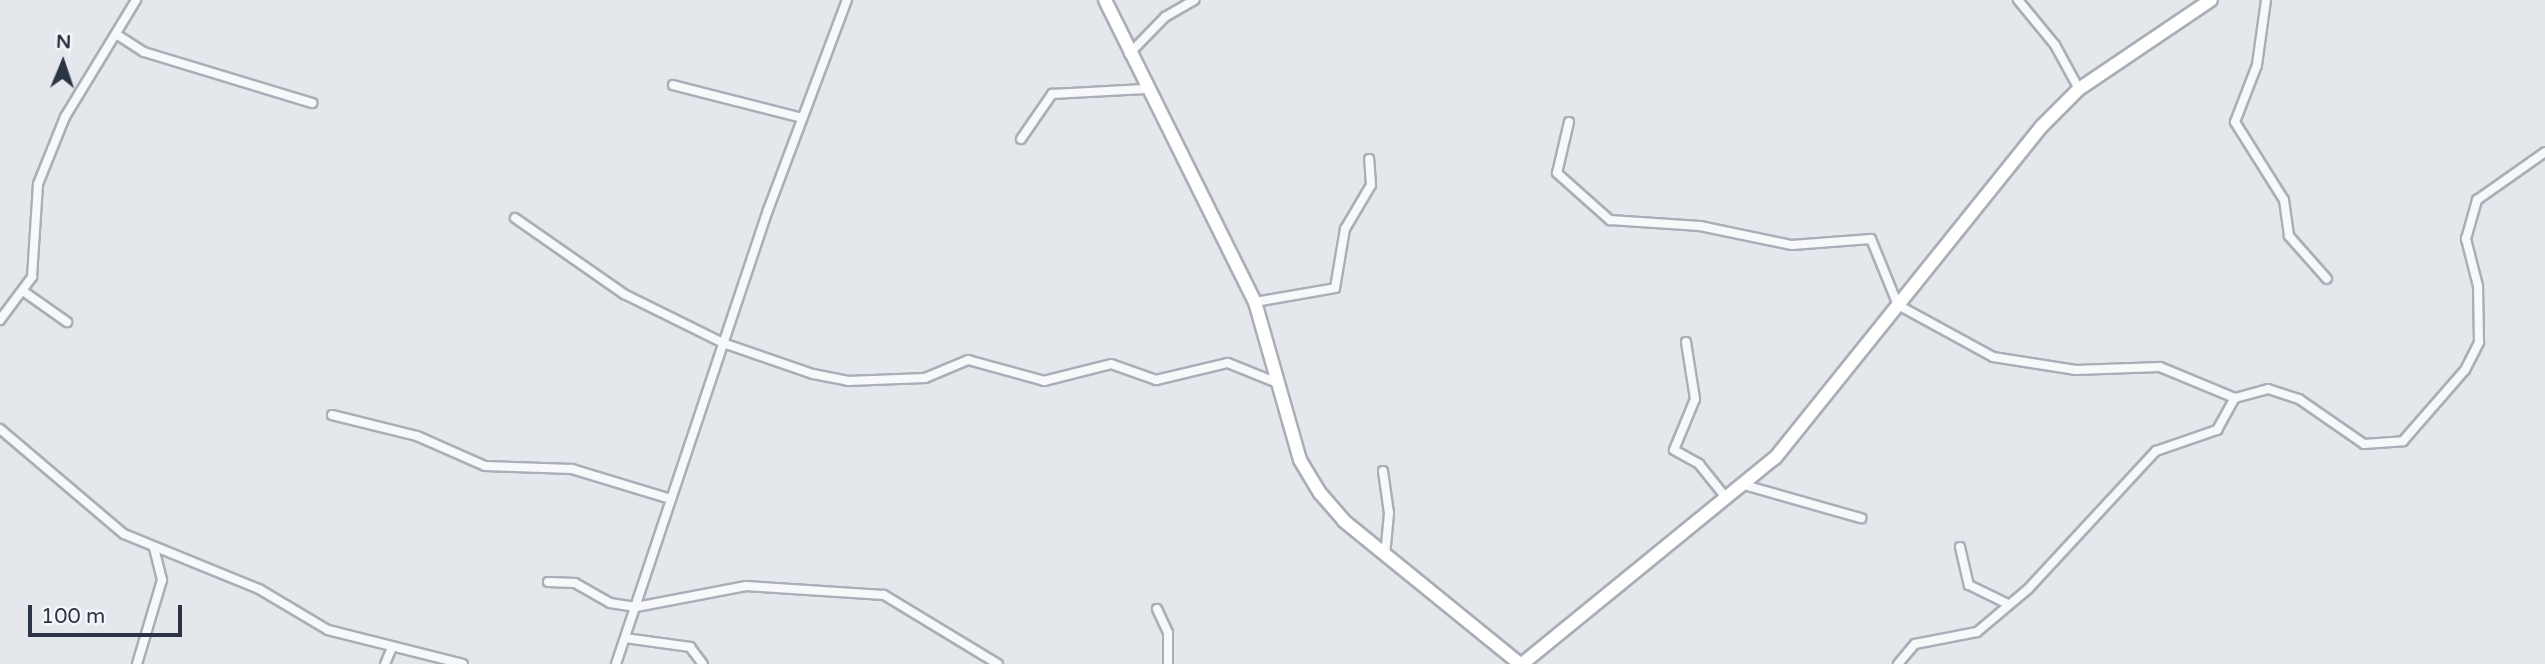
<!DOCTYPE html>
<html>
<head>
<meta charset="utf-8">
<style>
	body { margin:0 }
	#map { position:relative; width:2545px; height:664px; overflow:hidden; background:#e4e7ec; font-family:"Varela Round",sans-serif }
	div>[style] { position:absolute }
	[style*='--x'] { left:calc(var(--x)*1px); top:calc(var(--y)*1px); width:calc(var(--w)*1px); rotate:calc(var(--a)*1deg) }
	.roads { filter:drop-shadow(2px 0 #a9aeb7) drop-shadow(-2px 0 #a9aeb7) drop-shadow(0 2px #a9aeb7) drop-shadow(0 -2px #a9aeb7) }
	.street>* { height:8px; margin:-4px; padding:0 4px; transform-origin:4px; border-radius:4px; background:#f7f8fa }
	.secondary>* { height:12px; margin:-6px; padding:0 6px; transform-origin:6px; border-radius:6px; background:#fff }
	span { translate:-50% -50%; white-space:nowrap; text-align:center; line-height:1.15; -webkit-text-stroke:7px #f4f6f9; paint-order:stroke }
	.north { position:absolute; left:28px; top:28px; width:70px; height:70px; -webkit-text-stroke:5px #f4f6f9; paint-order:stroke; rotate:2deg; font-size:19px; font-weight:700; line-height:28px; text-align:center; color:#2b3445 }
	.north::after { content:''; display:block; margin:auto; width:24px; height:32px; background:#2b3445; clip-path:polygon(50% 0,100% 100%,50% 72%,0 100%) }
	.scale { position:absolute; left:28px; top:605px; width:154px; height:32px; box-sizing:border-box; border:4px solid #2b3445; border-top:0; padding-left:9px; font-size:21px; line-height:24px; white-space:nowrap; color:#2b3445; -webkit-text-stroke:5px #f4f6f9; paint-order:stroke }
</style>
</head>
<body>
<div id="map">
	<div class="roads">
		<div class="street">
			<div style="--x:2018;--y:0;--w:58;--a:50.6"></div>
			<div style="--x:2055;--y:45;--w:50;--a:61.4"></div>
			<div style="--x:2266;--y:0;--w:66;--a:97.9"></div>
			<div style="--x:2257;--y:65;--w:61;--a:111.1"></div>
			<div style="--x:2235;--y:122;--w:92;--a:57.9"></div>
			<div style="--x:2284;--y:200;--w:36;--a:82"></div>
			<div style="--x:2289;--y:236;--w:57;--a:48.5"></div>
			<div style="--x:116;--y:34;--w:33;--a:33"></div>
			<div style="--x:144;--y:52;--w:176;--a:16.9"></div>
			<div style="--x:1129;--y:54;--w:52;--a:-45.8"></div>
			<div style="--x:1165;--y:17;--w:34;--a:-30"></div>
			<div style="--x:673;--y:85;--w:133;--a:14.3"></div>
			<div style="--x:1569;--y:122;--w:52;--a:103.2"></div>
			<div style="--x:1557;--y:173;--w:71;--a:41.6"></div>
			<div style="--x:1610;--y:220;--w:90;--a:3.8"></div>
			<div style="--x:1700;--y:226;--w:94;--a:11.7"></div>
			<div style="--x:1792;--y:245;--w:79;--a:-4.3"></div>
			<div style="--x:1871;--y:239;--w:71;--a:67.8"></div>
			<div style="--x:1898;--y:305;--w:108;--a:28.7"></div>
			<div style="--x:1993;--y:357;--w:84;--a:8.9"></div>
			<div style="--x:2076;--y:370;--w:84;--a:-2"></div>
			<div style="--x:2160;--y:367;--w:81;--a:22.5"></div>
			<div style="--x:1021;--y:139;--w:55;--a:-55.4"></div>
			<div style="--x:1052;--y:94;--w:93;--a:-3.1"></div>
			<div style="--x:515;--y:218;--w:133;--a:34.9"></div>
			<div style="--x:624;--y:294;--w:110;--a:26.3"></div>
			<div style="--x:723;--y:343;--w:95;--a:19"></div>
			<div style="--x:813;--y:374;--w:36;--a:11"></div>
			<div style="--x:848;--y:381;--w:77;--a:-2.2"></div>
			<div style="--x:925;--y:378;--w:47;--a:-22.7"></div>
			<div style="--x:968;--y:360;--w:79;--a:15.4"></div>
			<div style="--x:1044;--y:381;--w:69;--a:-14.2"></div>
			<div style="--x:1111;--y:364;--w:48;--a:19.6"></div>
			<div style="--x:1156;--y:380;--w:74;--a:-13.3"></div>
			<div style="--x:1228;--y:363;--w:56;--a:22"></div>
			<div style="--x:23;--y:291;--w:54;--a:35.2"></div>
			<div style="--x:1255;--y:302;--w:81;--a:-9.9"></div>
			<div style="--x:1335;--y:288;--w:60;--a:-80.4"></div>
			<div style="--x:1345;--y:229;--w:51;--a:-59.4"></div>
			<div style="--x:1371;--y:185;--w:26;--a:-94"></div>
			<div style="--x:0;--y:320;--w:54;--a:-53.3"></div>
			<div style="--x:32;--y:277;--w:93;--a:-86.3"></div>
			<div style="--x:38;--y:184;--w:72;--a:-68.1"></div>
			<div style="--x:65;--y:117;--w:137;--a:-58.7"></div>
			<div style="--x:1686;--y:342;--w:58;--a:81"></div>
			<div style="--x:1695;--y:399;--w:55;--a:112.4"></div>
			<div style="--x:1674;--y:450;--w:29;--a:29"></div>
			<div style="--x:1699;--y:464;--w:45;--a:51.3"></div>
			<div style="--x:332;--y:415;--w:88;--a:13.9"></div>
			<div style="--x:417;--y:436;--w:74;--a:23.8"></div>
			<div style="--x:485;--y:466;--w:87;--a:2"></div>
			<div style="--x:572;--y:469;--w:103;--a:16.9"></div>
			<div style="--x:0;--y:429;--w:162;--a:40.3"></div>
			<div style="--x:124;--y:534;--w:146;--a:22.2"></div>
			<div style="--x:259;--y:589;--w:80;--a:30.7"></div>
			<div style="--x:328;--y:630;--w:139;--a:14.1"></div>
			<div style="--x:1383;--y:471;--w:42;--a:81.9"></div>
			<div style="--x:1389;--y:513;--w:43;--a:95.3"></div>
			<div style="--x:1744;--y:485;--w:122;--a:15.8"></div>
			<div style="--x:1960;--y:547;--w:39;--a:77"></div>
			<div style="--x:1969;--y:585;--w:43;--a:26"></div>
			<div style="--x:548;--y:582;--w:27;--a:2"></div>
			<div style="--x:575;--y:583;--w:40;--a:29.7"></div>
			<div style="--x:610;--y:603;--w:26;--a:9"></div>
			<div style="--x:636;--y:607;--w:112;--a:-10.8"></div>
			<div style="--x:746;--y:586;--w:138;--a:3.7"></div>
			<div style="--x:884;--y:595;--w:133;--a:31.2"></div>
			<div style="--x:1157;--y:609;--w:26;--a:65"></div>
			<div style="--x:1168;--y:633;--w:31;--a:90"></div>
			<div style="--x:625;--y:638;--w:66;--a:7.9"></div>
			<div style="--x:690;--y:647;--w:21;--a:53"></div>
			<div style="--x:137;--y:664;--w:88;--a:-73.4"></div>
			<div style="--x:162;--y:580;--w:34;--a:-104"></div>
			<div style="--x:385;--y:664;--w:15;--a:-67"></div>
			<div style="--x:616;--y:664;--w:479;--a:-71.5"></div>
			<div style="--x:768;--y:210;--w:224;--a:-69.4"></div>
			<div style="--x:1898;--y:664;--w:26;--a:-50"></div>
			<div style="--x:1915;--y:644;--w:63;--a:-11"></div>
			<div style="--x:1977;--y:632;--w:67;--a:-40.1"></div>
			<div style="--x:2028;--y:589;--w:188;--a:-47.2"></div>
			<div style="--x:2156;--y:451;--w:65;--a:-19"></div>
			<div style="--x:2217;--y:430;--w:37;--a:-61"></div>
			<div style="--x:2235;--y:398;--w:34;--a:-15"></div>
			<div style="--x:2268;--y:389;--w:33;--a:18"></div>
			<div style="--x:2299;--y:399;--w:79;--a:34.7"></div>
			<div style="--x:2364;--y:444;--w:39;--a:-4"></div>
			<div style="--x:2403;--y:441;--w:94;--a:-48.9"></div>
			<div style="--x:2465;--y:370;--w:31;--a:-63"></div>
			<div style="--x:2479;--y:342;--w:56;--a:-91"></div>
			<div style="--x:2478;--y:286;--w:49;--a:-104.3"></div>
			<div style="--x:2466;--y:239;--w:41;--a:-74.2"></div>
			<div style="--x:2477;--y:200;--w:83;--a:-35.2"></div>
		</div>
		<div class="secondary">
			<div style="--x:1105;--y:0;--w:337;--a:63.6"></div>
			<div style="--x:1255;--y:302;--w:164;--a:74.1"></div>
			<div style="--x:1300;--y:460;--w:39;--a:59"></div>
			<div style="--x:1320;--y:493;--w:37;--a:49"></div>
			<div style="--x:1344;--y:521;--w:227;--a:39.1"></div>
			<div style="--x:1522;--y:664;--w:326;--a:-39.2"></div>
			<div style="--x:1775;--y:458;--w:425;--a:-51.2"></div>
			<div style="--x:2041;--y:127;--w:54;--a:-45"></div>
			<div style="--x:2079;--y:89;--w:159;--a:-34"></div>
		</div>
	</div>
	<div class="north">N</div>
	<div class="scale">100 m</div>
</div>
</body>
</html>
